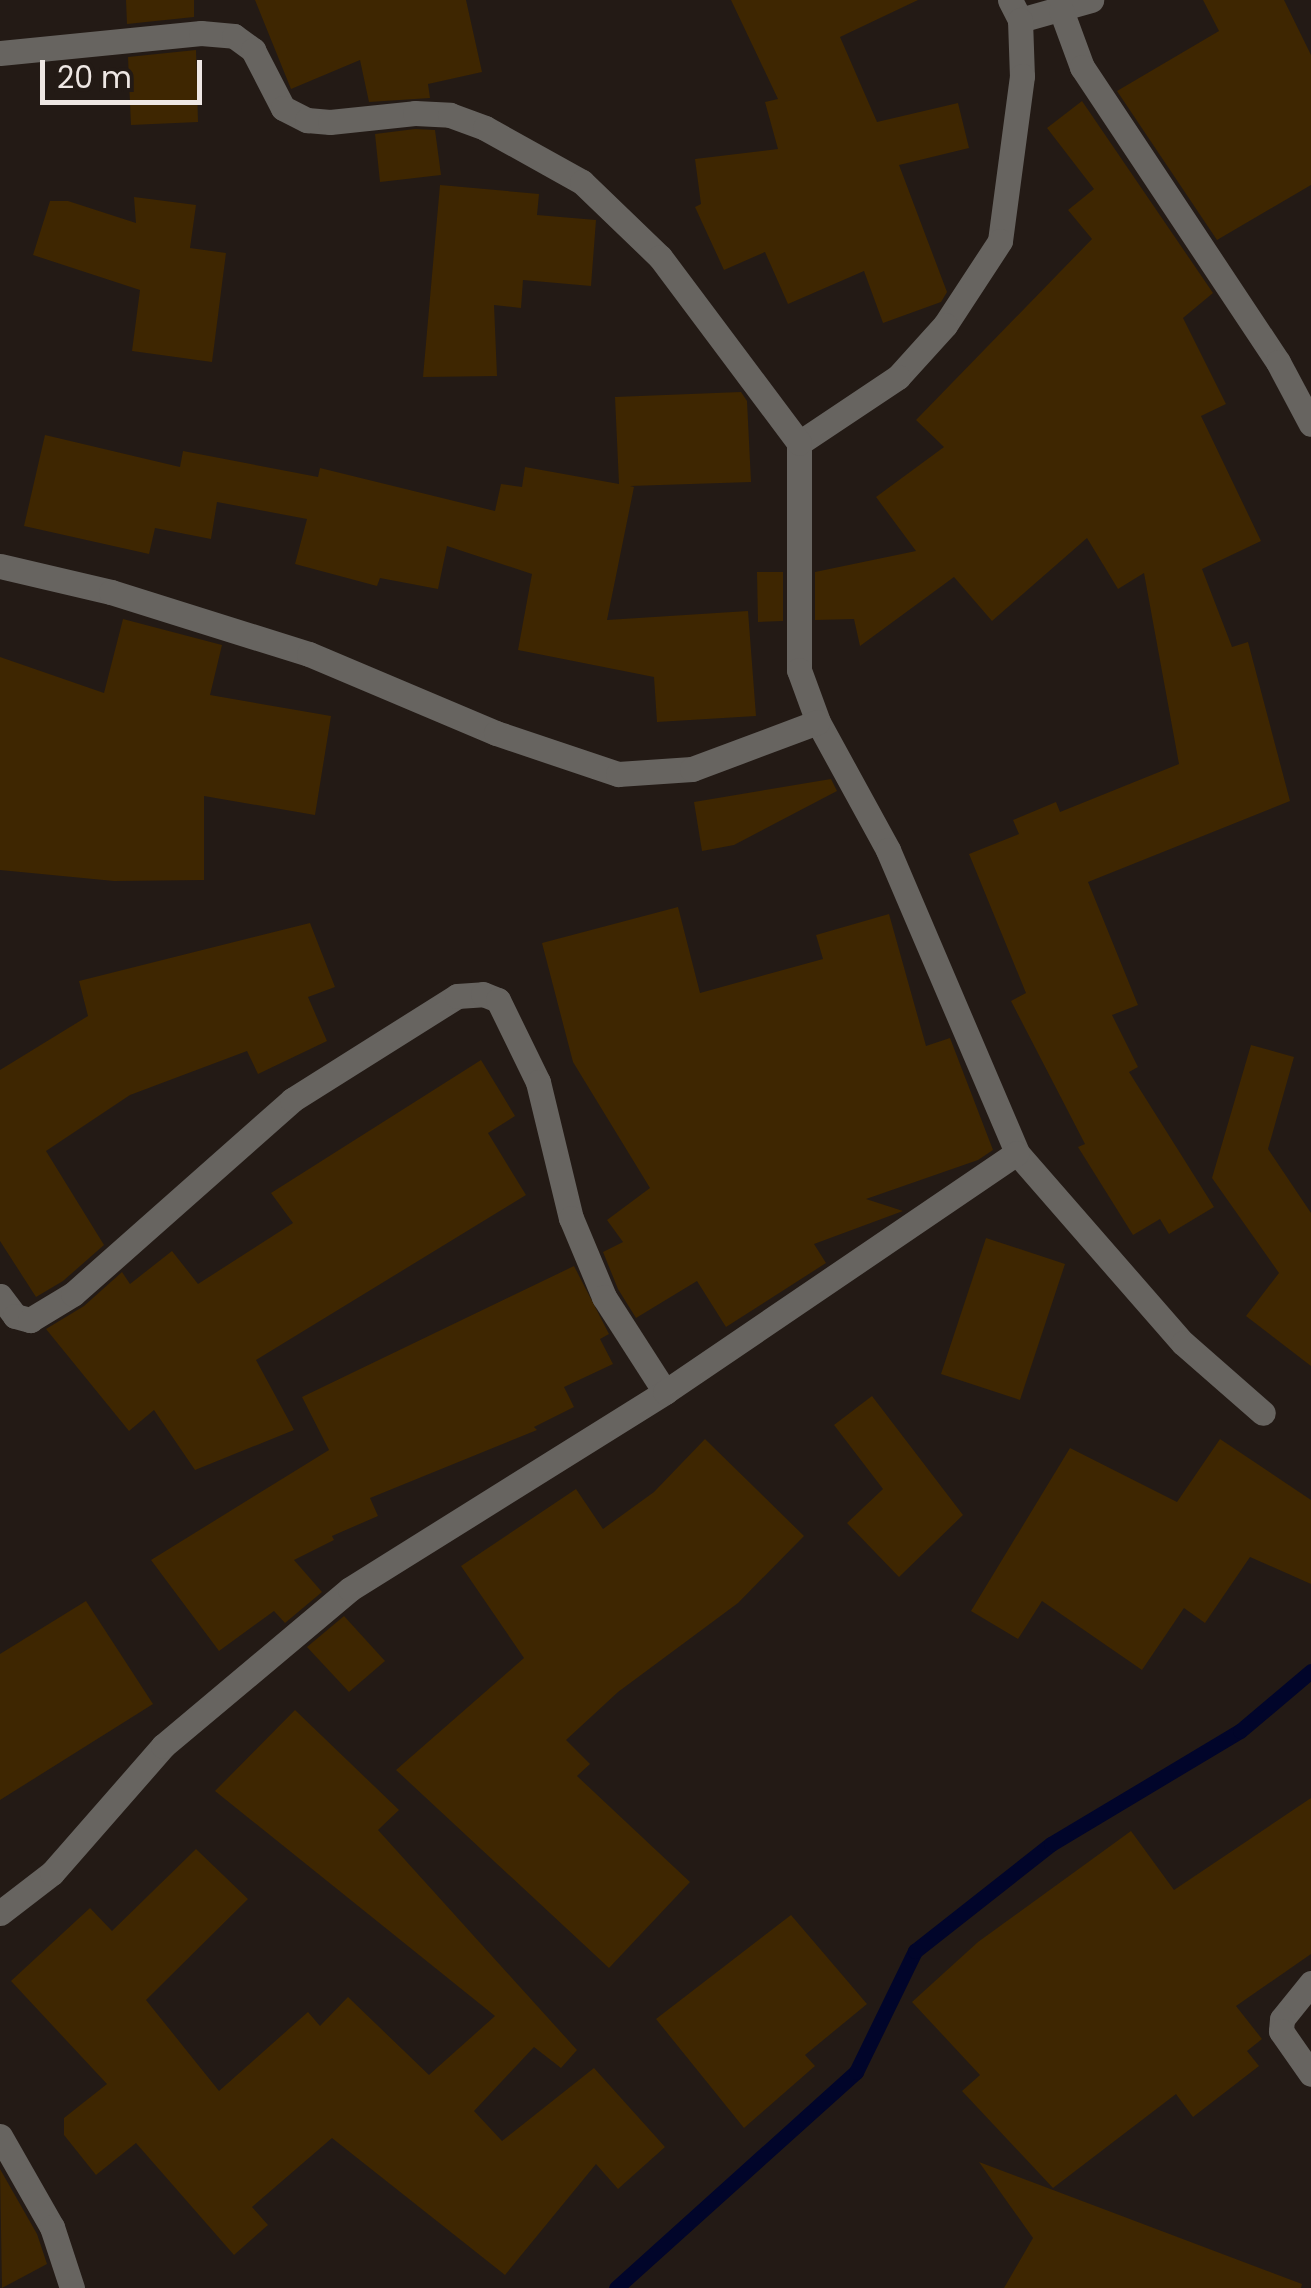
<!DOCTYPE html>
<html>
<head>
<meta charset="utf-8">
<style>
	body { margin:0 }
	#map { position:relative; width:1311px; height:2288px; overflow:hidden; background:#231a15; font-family:Poppins,sans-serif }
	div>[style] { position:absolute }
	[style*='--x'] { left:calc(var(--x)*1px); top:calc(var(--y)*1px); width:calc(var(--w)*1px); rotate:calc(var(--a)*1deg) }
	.stream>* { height:15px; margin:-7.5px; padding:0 7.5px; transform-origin:7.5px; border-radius:7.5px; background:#01052a }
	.building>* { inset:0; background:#3e2601 }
	.minor>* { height:25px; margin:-12.5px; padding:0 12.5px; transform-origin:12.5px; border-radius:12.5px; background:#676460 }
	span { translate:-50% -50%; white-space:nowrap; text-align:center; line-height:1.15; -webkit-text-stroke:9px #231a15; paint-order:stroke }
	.scale { position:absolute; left:40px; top:60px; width:162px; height:45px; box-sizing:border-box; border:5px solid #eee7e4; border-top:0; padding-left:12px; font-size:30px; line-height:35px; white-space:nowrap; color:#eee7e4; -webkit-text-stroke:8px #231a15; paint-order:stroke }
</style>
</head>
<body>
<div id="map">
	<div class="stream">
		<div style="--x:616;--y:2288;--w:323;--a:-42"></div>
		<div style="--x:856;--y:2072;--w:135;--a:-64"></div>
		<div style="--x:915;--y:1951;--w:173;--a:-38.2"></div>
		<div style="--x:1051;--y:1844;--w:220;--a:-30.9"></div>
		<div style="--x:1240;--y:1731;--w:93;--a:-40.2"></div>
	</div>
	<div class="building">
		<div style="clip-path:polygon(126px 0,194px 0,194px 17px,127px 24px)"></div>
		<div style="clip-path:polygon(255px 0,466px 0,482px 72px,428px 84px,430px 98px,369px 102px,360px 60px,291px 89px)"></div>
		<div style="clip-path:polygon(731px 0,918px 0,840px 37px,877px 122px,958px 103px,969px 148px,899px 165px,947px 292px,941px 302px,883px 323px,864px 271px,788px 304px,765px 252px,724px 270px,695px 207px,701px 204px,695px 159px,778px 149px,765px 102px,778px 99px)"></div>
		<div style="clip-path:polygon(1203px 0,1284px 0,1311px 55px,1311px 185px,1217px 240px,1117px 91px,1219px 31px)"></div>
		<div style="clip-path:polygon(196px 50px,198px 122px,131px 125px,128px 57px)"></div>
		<div style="clip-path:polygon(1082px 101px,1213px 293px,1183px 318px,1226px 404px,1201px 416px,1261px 541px,1202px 569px,1232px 647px,1248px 642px,1290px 801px,1088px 882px,1138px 1005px,1112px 1015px,1138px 1067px,1129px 1072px,1214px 1207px,1169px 1234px,1160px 1219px,1133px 1235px,1078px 1147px,1085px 1144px,1011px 1001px,1026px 993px,969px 854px,1019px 834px,1013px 820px,1056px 802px,1060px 812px,1179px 764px,1144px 573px,1118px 589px,1087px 538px,992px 621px,954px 577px,860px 646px,854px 619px,815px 620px,815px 572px,916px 551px,876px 497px,944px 447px,916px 420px,1092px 239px,1068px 210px,1094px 189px,1047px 128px)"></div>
		<div style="clip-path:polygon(415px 129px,435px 130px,441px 175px,380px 182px,375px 134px)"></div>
		<div style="clip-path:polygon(440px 185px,539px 194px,537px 215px,596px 220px,591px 286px,523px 280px,521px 308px,494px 305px,497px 376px,423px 377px)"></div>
		<div style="clip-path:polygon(134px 197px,196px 205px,190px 248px,226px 253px,212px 362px,132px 351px,140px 290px,33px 255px,50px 201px,68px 201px,136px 223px)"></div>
		<div style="clip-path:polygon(741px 392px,747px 401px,751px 482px,630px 486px,634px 487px,607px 620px,748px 611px,756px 716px,657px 722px,654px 677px,518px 650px,532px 574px,447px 546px,438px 589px,380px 578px,377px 586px,295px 564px,307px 519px,217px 502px,211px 539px,155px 528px,149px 554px,24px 526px,45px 435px,180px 467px,183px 451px,318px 477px,320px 468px,495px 511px,501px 484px,522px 487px,525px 467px,619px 484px,615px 397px)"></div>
		<div style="clip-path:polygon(757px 572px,783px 572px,783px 621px,758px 622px)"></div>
		<div style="clip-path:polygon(123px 619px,222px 645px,210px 695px,331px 716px,315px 815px,204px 796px,204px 880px,114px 881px,0 870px,0 657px,104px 693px)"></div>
		<div style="clip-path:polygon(831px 779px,837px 791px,734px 845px,702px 851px,694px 802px)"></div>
		<div style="clip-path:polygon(678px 907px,700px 993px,823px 959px,816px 935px,889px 914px,926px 1046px,950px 1038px,993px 1150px,978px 1160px,866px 1199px,903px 1211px,814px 1244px,826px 1263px,726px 1327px,697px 1281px,636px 1318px,618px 1289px,603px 1252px,623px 1242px,607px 1220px,650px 1188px,573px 1062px,542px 943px)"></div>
		<div style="clip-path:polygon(310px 923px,335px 987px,308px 997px,327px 1041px,258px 1074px,247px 1051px,130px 1095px,46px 1151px,104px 1245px,63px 1281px,36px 1297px,0 1241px,0 1070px,88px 1016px,79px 981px)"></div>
		<div style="clip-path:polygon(1251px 1045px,1294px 1057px,1268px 1149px,1311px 1213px,1311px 1366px,1246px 1316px,1279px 1273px,1212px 1178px)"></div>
		<div style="clip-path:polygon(481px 1060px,515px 1116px,488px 1133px,526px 1195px,256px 1360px,294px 1430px,195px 1470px,154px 1410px,129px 1431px,46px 1329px,84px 1306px,122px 1272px,130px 1284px,172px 1251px,198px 1284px,293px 1223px,271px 1193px)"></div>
		<div style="clip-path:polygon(986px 1238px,1065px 1264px,1020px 1400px,941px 1374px)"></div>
		<div style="clip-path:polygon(574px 1266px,609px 1334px,600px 1339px,613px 1364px,564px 1387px,574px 1407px,534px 1427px,537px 1430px,370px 1498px,378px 1516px,332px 1536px,334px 1540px,294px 1560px,322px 1592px,285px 1623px,274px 1611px,219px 1651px,151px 1560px,329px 1450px,302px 1397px)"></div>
		<div style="clip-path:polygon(872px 1396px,963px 1515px,899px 1577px,847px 1523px,883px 1489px,834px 1425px)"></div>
		<div style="clip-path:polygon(705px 1439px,804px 1536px,738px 1603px,618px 1692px,566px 1740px,590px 1764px,577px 1776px,690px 1882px,609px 1968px,396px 1770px,524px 1658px,461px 1566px,576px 1489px,603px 1529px,654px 1492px)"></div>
		<div style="clip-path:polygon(1220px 1439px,1311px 1500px,1311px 1584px,1250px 1557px,1205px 1623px,1184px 1608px,1142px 1670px,1042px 1601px,1018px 1639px,971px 1611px,1070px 1448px,1177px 1502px)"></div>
		<div style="clip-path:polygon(86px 1601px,153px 1704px,0 1800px,0 1654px)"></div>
		<div style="clip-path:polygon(344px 1616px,385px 1661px,349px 1692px,307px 1647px)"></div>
		<div style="clip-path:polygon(295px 1710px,399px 1810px,378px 1830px,577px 2050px,561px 2068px,534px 2047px,474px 2111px,502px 2141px,594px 2068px,665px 2147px,618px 2189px,596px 2164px,505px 2275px,332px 2138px,252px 2207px,268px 2225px,234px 2255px,136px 2143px,96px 2175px,64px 2135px,64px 2118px,107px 2084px,11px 1981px,90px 1908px,112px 1931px,196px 1849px,248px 1899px,146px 2000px,219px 2091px,308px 2012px,320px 2026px,348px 1997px,429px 2075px,495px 2016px,215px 1791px)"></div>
		<div style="clip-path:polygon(1311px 1798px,1311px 1954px,1236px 2006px,1262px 2039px,1247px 2051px,1259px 2066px,1193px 2117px,1176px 2094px,1053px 2188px,962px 2091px,980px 2075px,912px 2002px,978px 1942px,1131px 1831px,1174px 1890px)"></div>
		<div style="clip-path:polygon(791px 1915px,867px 2004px,805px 2055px,815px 2066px,744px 2128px,656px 2019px)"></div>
		<div style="clip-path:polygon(979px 2162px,1302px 2284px,1301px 2288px,1004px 2288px,1033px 2238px)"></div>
		<div style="clip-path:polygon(0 2169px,37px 2234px,47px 2264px,2px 2288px)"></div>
	</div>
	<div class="minor">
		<div style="--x:1010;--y:0;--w:22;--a:63"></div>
		<div style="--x:1020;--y:20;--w:74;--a:-15.7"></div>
		<div style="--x:1061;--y:10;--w:61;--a:69.8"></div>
		<div style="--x:1082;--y:67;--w:354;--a:56.4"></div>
		<div style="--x:1278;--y:362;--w:70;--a:62"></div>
		<div style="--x:1020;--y:20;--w:56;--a:88"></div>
		<div style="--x:1022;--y:76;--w:166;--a:97.6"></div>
		<div style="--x:1000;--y:241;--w:100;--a:123.2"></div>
		<div style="--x:945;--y:325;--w:70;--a:132.1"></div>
		<div style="--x:898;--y:377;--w:119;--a:146.3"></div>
		<div style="--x:799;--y:443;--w:227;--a:90"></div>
		<div style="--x:799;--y:670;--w:55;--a:69.9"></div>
		<div style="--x:818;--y:722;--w:146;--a:61.3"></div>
		<div style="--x:888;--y:850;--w:329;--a:66.9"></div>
		<div style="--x:1017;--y:1153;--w:252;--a:48.9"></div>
		<div style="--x:1183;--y:1343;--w:106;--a:41.2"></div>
		<div style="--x:0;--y:53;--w:202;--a:-5.7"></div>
		<div style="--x:201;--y:33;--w:33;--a:5"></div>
		<div style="--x:234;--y:36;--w:24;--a:36"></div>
		<div style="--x:253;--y:50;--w:65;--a:62.7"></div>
		<div style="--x:283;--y:108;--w:27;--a:27"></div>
		<div style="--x:307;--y:120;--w:23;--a:5"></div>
		<div style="--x:330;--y:122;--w:85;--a:-6"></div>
		<div style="--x:415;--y:113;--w:35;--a:3"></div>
		<div style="--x:450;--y:115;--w:37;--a:20"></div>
		<div style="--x:485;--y:128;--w:111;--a:29.1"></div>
		<div style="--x:582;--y:182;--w:108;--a:43.9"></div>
		<div style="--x:660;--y:257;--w:232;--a:53.2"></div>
		<div style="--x:0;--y:566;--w:114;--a:13.2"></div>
		<div style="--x:111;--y:592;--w:207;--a:17.4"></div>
		<div style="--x:309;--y:654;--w:203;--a:22.9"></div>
		<div style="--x:496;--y:733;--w:129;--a:18.6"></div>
		<div style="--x:618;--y:774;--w:74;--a:-3.9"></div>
		<div style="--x:692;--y:769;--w:134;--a:-20.5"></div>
		<div style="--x:0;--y:1296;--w:25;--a:53"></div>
		<div style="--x:15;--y:1316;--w:16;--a:15"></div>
		<div style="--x:30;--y:1320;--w:50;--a:-31.2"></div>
		<div style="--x:73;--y:1294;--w:293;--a:-41.5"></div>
		<div style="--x:292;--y:1100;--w:195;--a:-32.2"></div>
		<div style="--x:457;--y:996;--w:26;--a:-4"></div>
		<div style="--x:483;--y:994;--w:16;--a:22"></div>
		<div style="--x:498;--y:1000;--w:91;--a:64"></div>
		<div style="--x:538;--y:1082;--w:140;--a:76.4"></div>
		<div style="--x:571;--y:1218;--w:86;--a:67.3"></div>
		<div style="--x:604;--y:1297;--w:113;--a:57.3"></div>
		<div style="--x:0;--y:1913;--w:66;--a:-37.6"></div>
		<div style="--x:52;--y:1873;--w:169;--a:-48.8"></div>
		<div style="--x:163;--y:1746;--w:244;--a:-40"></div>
		<div style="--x:350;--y:1589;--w:372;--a:-32"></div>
		<div style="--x:665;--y:1392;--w:425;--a:-34.2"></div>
		<div style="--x:1311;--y:1983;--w:46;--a:128.9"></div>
		<div style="--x:1282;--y:2019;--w:12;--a:95"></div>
		<div style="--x:1281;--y:2031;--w:52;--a:55.1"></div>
		<div style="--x:0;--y:2136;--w:105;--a:60.3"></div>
		<div style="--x:52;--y:2227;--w:64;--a:71.8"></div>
	</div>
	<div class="scale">20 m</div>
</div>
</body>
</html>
